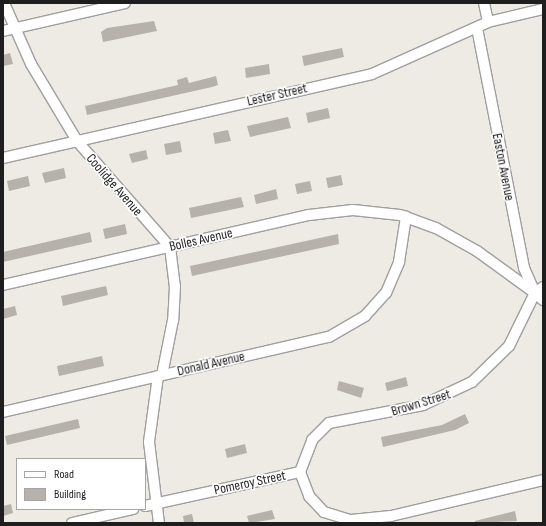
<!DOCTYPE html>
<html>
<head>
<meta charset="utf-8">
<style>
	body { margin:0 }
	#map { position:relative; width:546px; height:526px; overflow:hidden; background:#eeebe5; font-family:"Sofia Sans Condensed",sans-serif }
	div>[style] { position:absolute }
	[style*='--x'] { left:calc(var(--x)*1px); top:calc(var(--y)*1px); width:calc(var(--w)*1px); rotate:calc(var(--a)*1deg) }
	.building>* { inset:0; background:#b7b1ab }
	.roads { filter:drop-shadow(1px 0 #9f9f9f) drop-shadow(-1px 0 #9f9f9f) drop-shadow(0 1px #9f9f9f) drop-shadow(0 -1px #9f9f9f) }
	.minor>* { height:10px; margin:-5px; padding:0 5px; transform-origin:5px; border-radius:5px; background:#fff }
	span { translate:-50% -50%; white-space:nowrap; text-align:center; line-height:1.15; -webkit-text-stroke:3.5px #fff; paint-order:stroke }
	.street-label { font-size:14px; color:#1e1e1e }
	.frame { position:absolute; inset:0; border:4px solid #1e1e1e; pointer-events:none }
	.legend { position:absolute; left:16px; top:458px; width:130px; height:52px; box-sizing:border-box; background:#fff; border:1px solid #a5a5a5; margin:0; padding:5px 7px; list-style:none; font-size:12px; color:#1e1e1e }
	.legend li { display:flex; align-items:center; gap:8px; height:20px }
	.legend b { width:20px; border:1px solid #a5a5a5 }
</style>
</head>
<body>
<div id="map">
	<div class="building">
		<div style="clip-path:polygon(154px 21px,157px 31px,103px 42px,101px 32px,107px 28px)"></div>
		<div style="clip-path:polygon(342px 48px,344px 57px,304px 66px,302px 56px)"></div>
		<div style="clip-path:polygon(10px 53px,13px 64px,3px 66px,3px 55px)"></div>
		<div style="clip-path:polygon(269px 64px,270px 74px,246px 78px,245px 68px)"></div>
		<div style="clip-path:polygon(216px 76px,218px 85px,212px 87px,87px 115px,85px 106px,178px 85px,177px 80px,187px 77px,189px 83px)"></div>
		<div style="clip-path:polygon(328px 108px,330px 118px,308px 123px,306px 113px)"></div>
		<div style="clip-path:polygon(288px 117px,291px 128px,250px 137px,247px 126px)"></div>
		<div style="clip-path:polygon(228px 130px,231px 141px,215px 144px,213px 133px)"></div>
		<div style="clip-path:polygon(180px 141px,182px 152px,166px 155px,164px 144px)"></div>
		<div style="clip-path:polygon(146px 150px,148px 159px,132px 163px,129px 154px)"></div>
		<div style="clip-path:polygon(64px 168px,66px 178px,45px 183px,42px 173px)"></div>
		<div style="clip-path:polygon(341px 175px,343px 185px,328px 188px,326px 178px)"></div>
		<div style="clip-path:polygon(28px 176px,30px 186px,9px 191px,7px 181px)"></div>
		<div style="clip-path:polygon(310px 181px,312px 191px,297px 194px,295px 184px)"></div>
		<div style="clip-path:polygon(276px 189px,278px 199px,256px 204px,254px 195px)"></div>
		<div style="clip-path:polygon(241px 197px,244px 207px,191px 218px,189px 208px)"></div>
		<div style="clip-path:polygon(125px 224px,127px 234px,105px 239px,103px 229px)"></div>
		<div style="clip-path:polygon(90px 232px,92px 242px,3px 262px,3px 252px)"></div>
		<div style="clip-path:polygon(338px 234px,339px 244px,192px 276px,190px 266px)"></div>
		<div style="clip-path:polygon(106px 286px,108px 295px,63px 306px,61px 296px)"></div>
		<div style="clip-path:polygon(15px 306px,17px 315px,3px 319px,3px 309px)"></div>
		<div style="clip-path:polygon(102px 356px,104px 366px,59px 376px,57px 366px)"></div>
		<div style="clip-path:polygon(406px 377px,408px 386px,387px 391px,385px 383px)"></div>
		<div style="clip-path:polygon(339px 381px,364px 388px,361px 398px,337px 390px)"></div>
		<div style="clip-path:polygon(465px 414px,469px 423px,455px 430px,383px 447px,381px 437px,442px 425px)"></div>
		<div style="clip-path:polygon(78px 419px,80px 428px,7px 445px,5px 436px)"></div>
		<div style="clip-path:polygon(245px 444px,247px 453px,227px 458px,225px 449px)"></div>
		<div style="clip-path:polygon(11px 504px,13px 513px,3px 516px,3px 506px)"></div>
		<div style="clip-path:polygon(272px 510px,275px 519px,249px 523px,247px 516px)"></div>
		<div style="clip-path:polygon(515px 511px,517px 521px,475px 523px,475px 521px)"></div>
		<div style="clip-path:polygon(192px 514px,194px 523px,184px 523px,183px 516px)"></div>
	</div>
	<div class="roads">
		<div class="minor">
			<div style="--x:4;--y:3;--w:67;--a:66.1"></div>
			<div style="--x:31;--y:64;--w:90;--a:59.1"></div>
			<div style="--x:77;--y:141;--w:141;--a:48.7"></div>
			<div style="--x:170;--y:247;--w:39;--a:83"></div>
			<div style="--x:175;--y:286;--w:34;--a:93"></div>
			<div style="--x:173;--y:320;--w:56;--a:101.3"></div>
			<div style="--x:484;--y:3;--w:19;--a:78"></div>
			<div style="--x:477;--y:28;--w:245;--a:78.9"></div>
			<div style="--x:524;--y:268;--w:27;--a:66"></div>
			<div style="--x:535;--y:293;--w:11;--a:41"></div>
			<div style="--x:3;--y:31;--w:125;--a:-12.9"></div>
			<div style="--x:3;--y:158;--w:378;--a:-12.8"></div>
			<div style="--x:372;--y:74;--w:127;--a:-24.1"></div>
			<div style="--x:488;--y:22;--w:57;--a:-13.3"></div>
			<div style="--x:3;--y:285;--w:314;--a:-12.9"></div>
			<div style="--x:309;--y:215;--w:44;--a:-6.5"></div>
			<div style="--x:353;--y:210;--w:47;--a:6.1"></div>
			<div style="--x:400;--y:215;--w:38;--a:20"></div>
			<div style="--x:436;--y:228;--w:47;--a:29.3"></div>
			<div style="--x:477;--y:251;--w:72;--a:35.9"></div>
			<div style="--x:158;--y:376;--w:67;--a:97.8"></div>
			<div style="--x:149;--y:442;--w:82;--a:83"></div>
			<div style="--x:3;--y:412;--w:335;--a:-13"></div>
			<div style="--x:329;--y:337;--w:42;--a:-30.3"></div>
			<div style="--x:365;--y:316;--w:31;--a:-48"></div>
			<div style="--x:386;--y:293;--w:34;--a:-67"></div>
			<div style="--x:399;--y:262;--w:46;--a:-81.2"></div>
			<div style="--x:300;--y:472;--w:34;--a:-69"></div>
			<div style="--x:312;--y:440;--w:24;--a:-45"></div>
			<div style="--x:329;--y:423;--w:96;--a:-10.8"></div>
			<div style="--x:423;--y:405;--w:54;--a:-25.1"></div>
			<div style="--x:472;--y:382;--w:52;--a:-44.2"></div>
			<div style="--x:509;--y:346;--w:59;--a:-63.9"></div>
			<div style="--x:535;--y:293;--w:10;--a:-37"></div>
			<div style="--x:300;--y:472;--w:26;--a:69"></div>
			<div style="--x:309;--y:496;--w:22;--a:47"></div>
			<div style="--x:324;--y:512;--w:28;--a:17"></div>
			<div style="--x:351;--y:520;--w:40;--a:-5.7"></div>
			<div style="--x:391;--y:516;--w:156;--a:-13.3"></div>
			<div style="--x:145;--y:506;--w:159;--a:-12.4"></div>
			<div style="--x:72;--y:523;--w:63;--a:-12.9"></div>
		</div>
	</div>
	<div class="street-label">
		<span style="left:277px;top:95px;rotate:-13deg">Lester Street</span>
		<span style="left:503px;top:167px;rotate:79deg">Easton Avenue</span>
		<span style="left:114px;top:185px;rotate:49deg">Coolidge Avenue</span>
		<span style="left:201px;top:240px;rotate:-13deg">Bolles Avenue</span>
		<span style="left:211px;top:364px;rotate:-13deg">Donald Avenue</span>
		<span style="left:421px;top:403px;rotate:-17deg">Brown Street</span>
		<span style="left:250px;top:483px;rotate:-12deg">Pomeroy Street</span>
	</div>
	<div class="frame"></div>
	<ul class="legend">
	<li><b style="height:5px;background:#fff"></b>Road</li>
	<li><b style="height:11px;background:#b7b1ab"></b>Building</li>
	</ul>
</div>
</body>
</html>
